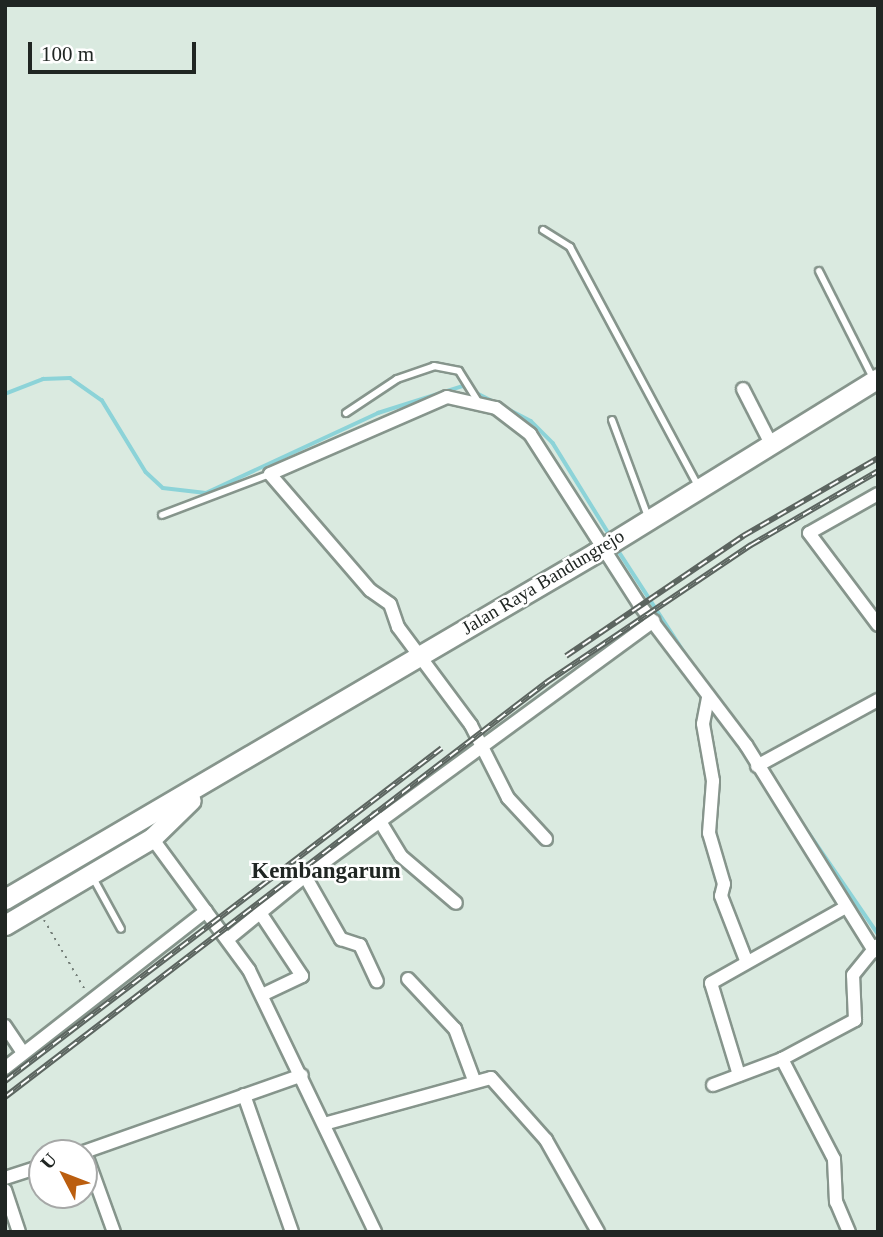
<!DOCTYPE html>
<html>
<head>
<meta charset="utf-8">
<style>
	body { margin:0 }
	#map { position:relative; width:883px; height:1237px; overflow:hidden; background:#daeae0; font-family:Georgia,serif }
	div>[style] { position:absolute }
	[style*='--x'] { left:calc(var(--x)*1px); top:calc(var(--y)*1px); width:calc(var(--w)*1px); rotate:calc(var(--a)*1deg) }
	.stream>* { height:3.5px; margin:-1.75px; padding:0 1.75px; transform-origin:1.75px; border-radius:1.75px; background:#8cd3d8 }
	.path>* { height:2px; margin-top:-1px; transform-origin:0; background:repeating-linear-gradient(90deg,#747e78 0 2px,transparent 0 7px) }
	.roads { filter:drop-shadow(2px 0 #86958c) drop-shadow(-2px 0 #86958c) drop-shadow(0 2px #86958c) drop-shadow(0 -2px #86958c) }
	.service>* { height:6px; margin:-3px; padding:0 3px; transform-origin:3px; border-radius:3px; background:#fff }
	.minor>* { height:12px; margin:-6px; padding:0 6px; transform-origin:6px; border-radius:6px; background:#fff }
	.primary>* { height:19px; margin:-9.5px; padding:0 9.5px; transform-origin:9.5px; border-radius:9.5px; background:#fff }
	.rail>* { height:6px; margin-top:-3px; transform-origin:0; background:repeating-linear-gradient(90deg,#fff 0 10px,#5c6560 0 20px); box-sizing:border-box; border-block:2px solid #5c6560 }
	span { translate:-50% -50%; white-space:nowrap; text-align:center; line-height:1.15; -webkit-text-stroke:5px #fff; paint-order:stroke }
	.street-label { font-size:19px; color:#202623 }
	.quarter-label { font-size:23px; color:#202623; font-weight:700 }
	.frame { position:absolute; inset:0; border:7px solid #202623; pointer-events:none }
	.north { position:absolute; left:28px; top:1139px; width:70px; height:70px; box-sizing:border-box; background:#fff; border:2px solid #a6a8a7; border-radius:50%; rotate:312deg; font-size:19px; font-weight:700; line-height:28px; text-align:center; color:#202623 }
	.north::after { content:''; display:block; margin:auto; width:24px; height:32px; background:#bb5e0f; clip-path:polygon(50% 0,100% 100%,50% 72%,0 100%) }
	.scale { position:absolute; left:28px; top:42px; width:168px; height:32px; box-sizing:border-box; border:4px solid #202623; border-top:0; padding-left:9px; font-size:21px; line-height:24px; white-space:nowrap; color:#202623; -webkit-text-stroke:5px #fff; paint-order:stroke }
</style>
</head>
<body>
<div id="map">
	<div class="stream">
		<div style="--x:5;--y:394;--w:41;--a:-21.5"></div>
		<div style="--x:43;--y:379;--w:27;--a:-2"></div>
		<div style="--x:70;--y:378;--w:39;--a:35"></div>
		<div style="--x:102;--y:400;--w:84;--a:58.6"></div>
		<div style="--x:146;--y:472;--w:23;--a:43"></div>
		<div style="--x:163;--y:488;--w:43;--a:6.6"></div>
		<div style="--x:206;--y:493;--w:190;--a:-24.9"></div>
		<div style="--x:378;--y:413;--w:89;--a:-17.6"></div>
		<div style="--x:463;--y:386;--w:76;--a:27.2"></div>
		<div style="--x:531;--y:421;--w:31;--a:45"></div>
		<div style="--x:553;--y:443;--w:110;--a:58.3"></div>
		<div style="--x:616;--y:547;--w:132;--a:57"></div>
		<div style="--x:798;--y:817;--w:142;--a:55.6"></div>
	</div>
	<div class="path">
		<div style="--x:44;--y:920;--w:81;--a:59.6"></div>
	</div>
	<div class="roads">
		<div class="service">
			<div style="--x:543;--y:230;--w:32;--a:32"></div>
			<div style="--x:570;--y:247;--w:271;--a:61.8"></div>
			<div style="--x:819;--y:271;--w:120;--a:63.2"></div>
			<div style="--x:346;--y:413;--w:61;--a:-33.7"></div>
			<div style="--x:397;--y:379;--w:39;--a:-19"></div>
			<div style="--x:434;--y:366;--w:25;--a:11"></div>
			<div style="--x:459;--y:371;--w:34;--a:58"></div>
			<div style="--x:612;--y:420;--w:103;--a:69.6"></div>
			<div style="--x:162;--y:515;--w:116;--a:-20.8"></div>
			<div style="--x:92;--y:876;--w:60;--a:61.3"></div>
		</div>
		<div class="minor">
			<div style="--x:743;--y:389;--w:62;--a:63"></div>
			<div style="--x:878;--y:494;--w:79;--a:150.5"></div>
			<div style="--x:809;--y:533;--w:115;--a:53.1"></div>
			<div style="--x:708;--y:698;--w:26;--a:101"></div>
			<div style="--x:703;--y:724;--w:58;--a:80"></div>
			<div style="--x:713;--y:781;--w:52;--a:94.4"></div>
			<div style="--x:709;--y:833;--w:53;--a:73.6"></div>
			<div style="--x:724;--y:884;--w:12;--a:104"></div>
			<div style="--x:721;--y:896;--w:69;--a:68.7"></div>
			<div style="--x:757;--y:766;--w:138;--a:-28.6"></div>
			<div style="--x:378;--y:818;--w:44;--a:58.8"></div>
			<div style="--x:401;--y:856;--w:72;--a:40.5"></div>
			<div style="--x:152;--y:838;--w:164;--a:53.7"></div>
			<div style="--x:249;--y:970;--w:291;--a:64.3"></div>
			<div style="--x:546;--y:839;--w:56;--a:-132.8"></div>
			<div style="--x:508;--y:798;--w:82;--a:-116.9"></div>
			<div style="--x:471;--y:725;--w:122;--a:-126.7"></div>
			<div style="--x:398;--y:627;--w:24;--a:-109"></div>
			<div style="--x:390;--y:604;--w:24;--a:-145"></div>
			<div style="--x:370;--y:590;--w:153;--a:-130.8"></div>
			<div style="--x:270;--y:474;--w:193;--a:-23.5"></div>
			<div style="--x:447;--y:397;--w:50;--a:12.7"></div>
			<div style="--x:496;--y:408;--w:43;--a:37.4"></div>
			<div style="--x:530;--y:434;--w:202;--a:57.3"></div>
			<div style="--x:639;--y:604;--w:177;--a:52.8"></div>
			<div style="--x:746;--y:745;--w:243;--a:58.1"></div>
			<div style="--x:305;--y:876;--w:432;--a:-36.2"></div>
			<div style="--x:259;--y:911;--w:78;--a:56.5"></div>
			<div style="--x:302;--y:976;--w:44;--a:154.6"></div>
			<div style="--x:228;--y:939;--w:99;--a:-39.3"></div>
			<div style="--x:305;--y:876;--w:73;--a:60.3"></div>
			<div style="--x:341;--y:939;--w:20;--a:18"></div>
			<div style="--x:360;--y:945;--w:40;--a:65"></div>
			<div style="--x:408;--y:979;--w:69;--a:46.8"></div>
			<div style="--x:455;--y:1029;--w:54;--a:69.6"></div>
			<div style="--x:5;--y:1026;--w:32;--a:56"></div>
			<div style="--x:5;--y:1068;--w:255;--a:-38"></div>
			<div style="--x:739;--y:1075;--w:96;--a:-106.9"></div>
			<div style="--x:711;--y:983;--w:153;--a:-29.4"></div>
			<div style="--x:713;--y:1085;--w:74;--a:-20.6"></div>
			<div style="--x:244;--y:1095;--w:145;--a:70.7"></div>
			<div style="--x:324;--y:1124;--w:173;--a:-15.4"></div>
			<div style="--x:491;--y:1078;--w:83;--a:48.4"></div>
			<div style="--x:546;--y:1140;--w:106;--a:60.5"></div>
			<div style="--x:85;--y:1152;--w:85;--a:70.1"></div>
			<div style="--x:81;--y:1153;--w:234;--a:-19.4"></div>
			<div style="--x:5;--y:1178;--w:39;--a:-18"></div>
			<div style="--x:5;--y:1190;--w:44;--a:71.6"></div>
			<div style="--x:849;--y:1232;--w:33;--a:-113"></div>
			<div style="--x:836;--y:1202;--w:43;--a:-92.7"></div>
			<div style="--x:834;--y:1159;--w:113;--a:-117.5"></div>
			<div style="--x:782;--y:1059;--w:83;--a:-28.1"></div>
			<div style="--x:855;--y:1020;--w:45;--a:-92.5"></div>
			<div style="--x:853;--y:975;--w:38;--a:-51"></div>
		</div>
		<div class="primary">
			<div style="--x:5;--y:899;--w:684;--a:-30.39"></div>
			<div style="--x:595;--y:553;--w:333;--a:-31.7"></div>
			<div style="--x:5;--y:925;--w:171;--a:-30.6"></div>
			<div style="--x:152;--y:838;--w:54;--a:-44.3"></div>
		</div>
	</div>
	<div class="rail">
		<div style="--x:566;--y:656;--w:214;--a:-34.1"></div>
		<div style="--x:743;--y:536;--w:156;--a:-30"></div>
		<div style="--x:5;--y:1081;--w:549;--a:-37.31"></div>
		<div style="--x:5;--y:1097;--w:683;--a:-37.44"></div>
		<div style="--x:547;--y:682;--w:246;--a:-33.9"></div>
		<div style="--x:751;--y:545;--w:147;--a:-30.2"></div>
	</div>
	<div class="street-label">
		<span style="left:543px;top:582px;rotate:-31deg">Jalan Raya Bandungrejo</span>
	</div>
	<div class="quarter-label">
		<span style="left:326px;top:871px">Kembangarum</span>
	</div>
	<div class="frame"></div>
	<div class="north">U</div>
	<div class="scale">100 m</div>
</div>
</body>
</html>
